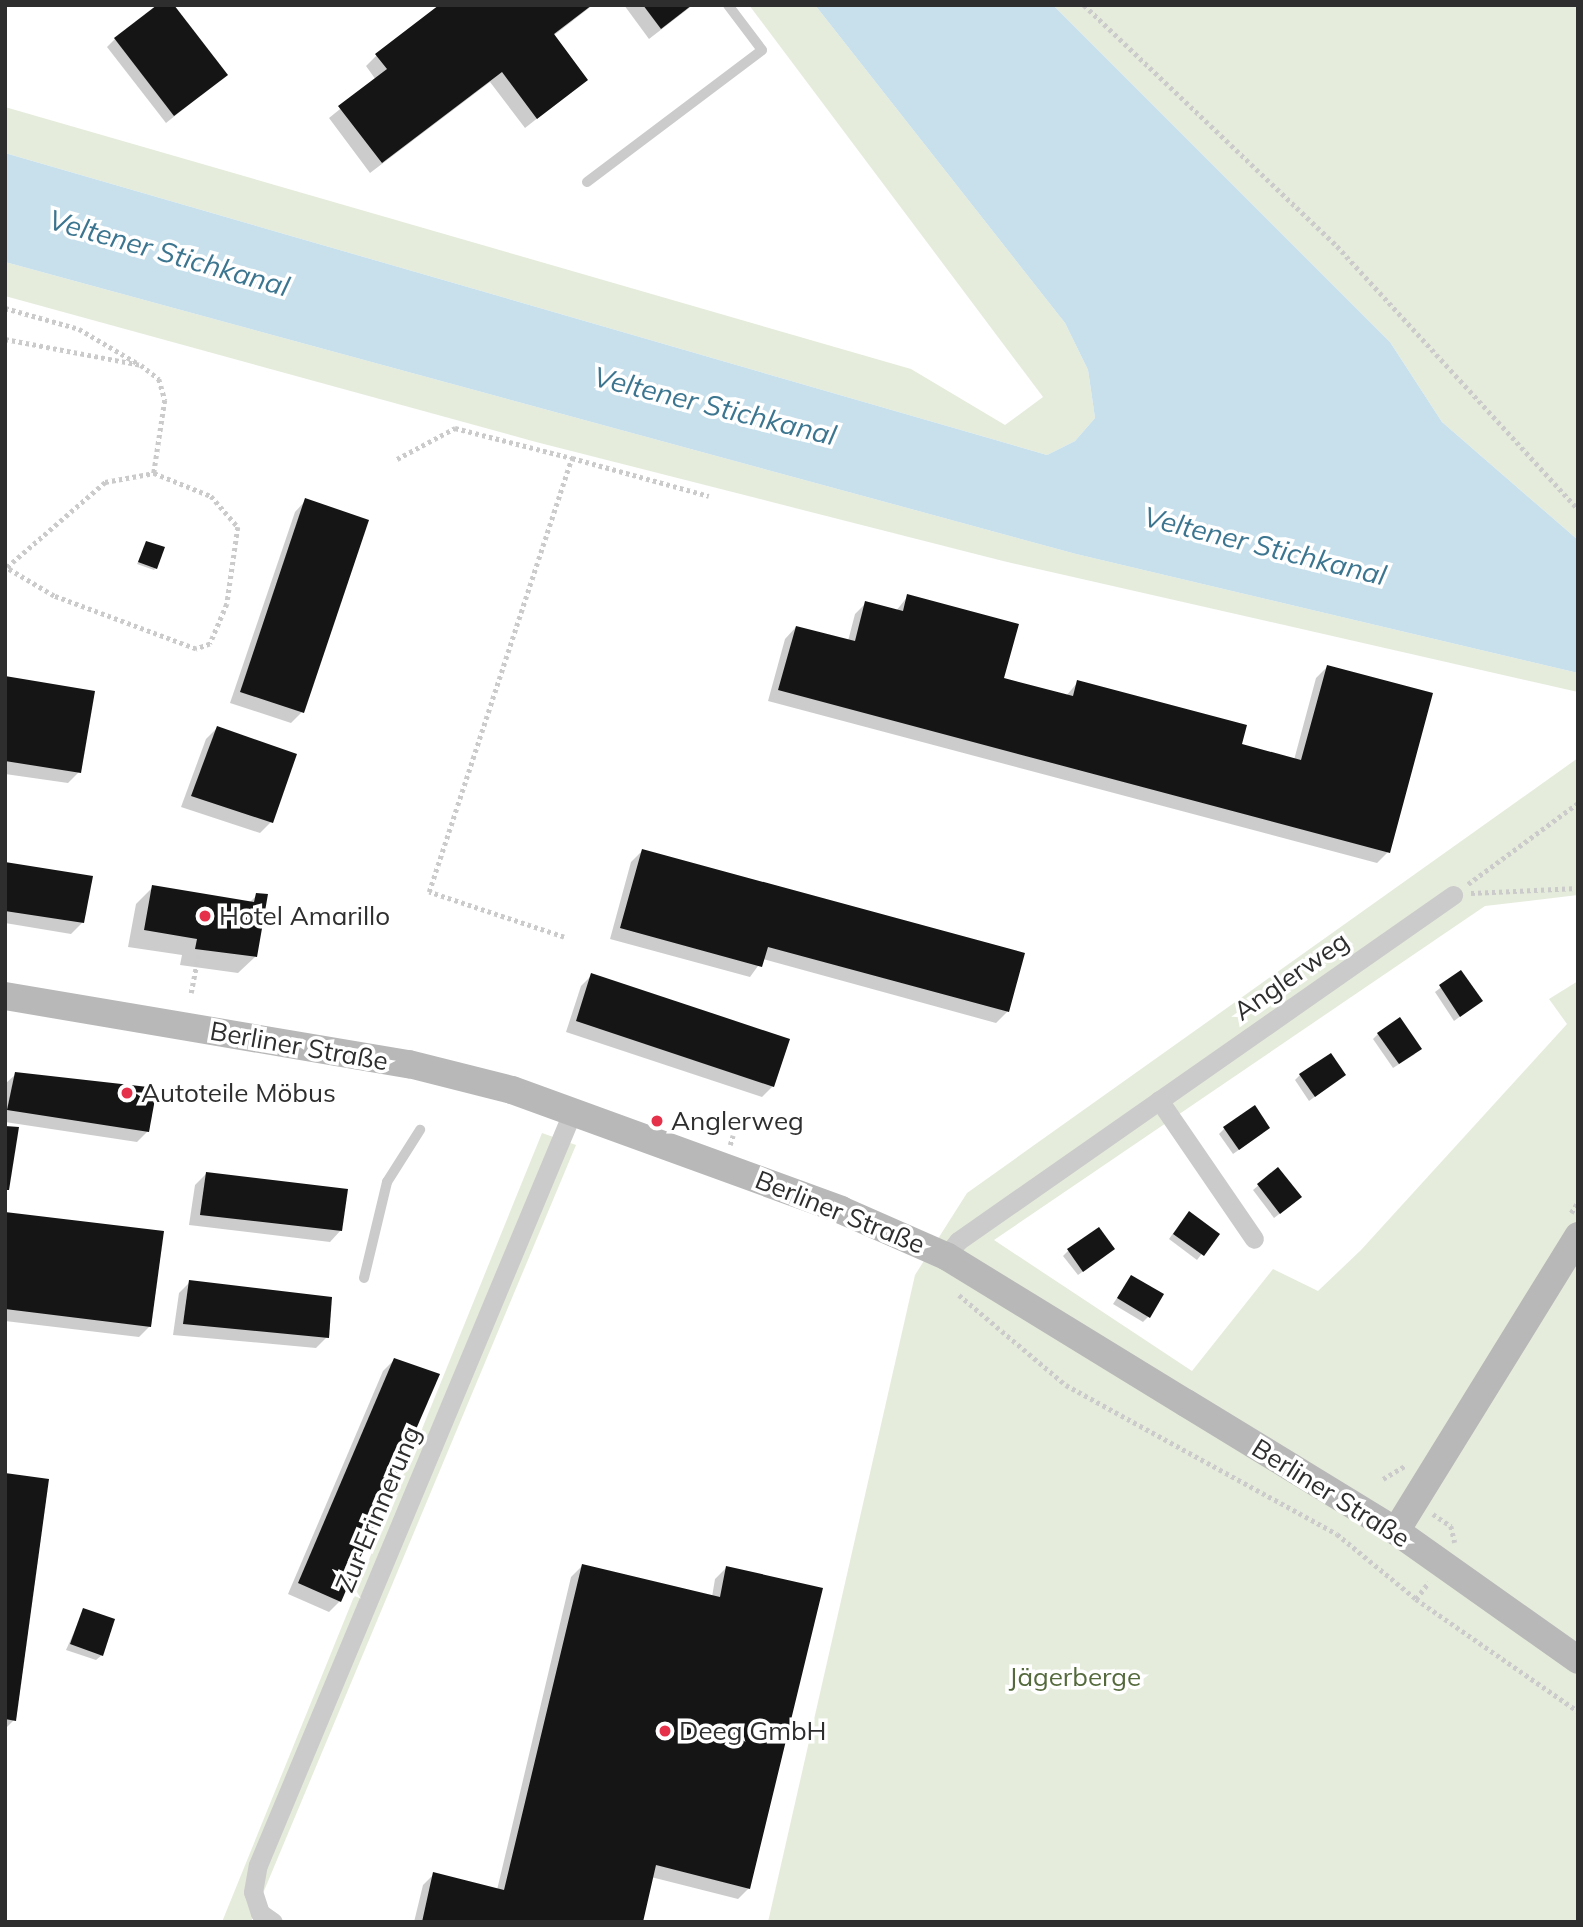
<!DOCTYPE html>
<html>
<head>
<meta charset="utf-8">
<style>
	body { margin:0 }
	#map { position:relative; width:1583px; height:1927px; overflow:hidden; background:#fff; font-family:Mulish,sans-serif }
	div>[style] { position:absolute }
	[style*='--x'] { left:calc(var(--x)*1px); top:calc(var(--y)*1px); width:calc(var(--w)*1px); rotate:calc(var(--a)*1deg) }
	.green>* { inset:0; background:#e5ecdc }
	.water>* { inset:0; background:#c8e0ec }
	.shadow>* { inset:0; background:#0003 }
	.building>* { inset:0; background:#151515 }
	.path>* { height:4.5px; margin-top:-2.25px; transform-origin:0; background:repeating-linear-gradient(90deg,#cbcbcb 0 3.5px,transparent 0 7px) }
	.service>* { height:10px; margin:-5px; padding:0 5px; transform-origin:5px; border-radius:5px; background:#cbcbcb }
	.minor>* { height:19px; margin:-9.5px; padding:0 9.5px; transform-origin:9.5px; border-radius:9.5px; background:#cbcbcb }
	.secondary>* { height:28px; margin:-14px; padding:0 14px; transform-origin:14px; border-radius:14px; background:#b8b8b8 }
	.dots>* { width:19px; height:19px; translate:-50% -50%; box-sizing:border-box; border:4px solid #fff; border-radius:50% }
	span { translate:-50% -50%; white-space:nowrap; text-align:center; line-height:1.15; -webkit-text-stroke:7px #fff; paint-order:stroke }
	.poi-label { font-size:26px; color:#2e2e2e }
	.left { translate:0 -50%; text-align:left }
	.street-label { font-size:26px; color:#2e2e2e }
	.park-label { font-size:26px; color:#546a3c }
	.water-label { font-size:28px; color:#3c7590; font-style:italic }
	.frame { position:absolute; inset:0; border:7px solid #2e2e2e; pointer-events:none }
</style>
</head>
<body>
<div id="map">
	<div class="green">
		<div style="clip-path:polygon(749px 5px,815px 5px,1065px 323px,1088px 370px,1095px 418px,1075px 441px,1047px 455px,5px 153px,5px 107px,911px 369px,1005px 425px,1043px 397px)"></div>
		<div style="clip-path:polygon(1053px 5px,1578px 5px,1578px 540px,1442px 422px,1390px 342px)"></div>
		<div style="clip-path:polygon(5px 262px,1076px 554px,1578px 673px,1578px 692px,1003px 561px,536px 442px,5px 296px)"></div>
		<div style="clip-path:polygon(1578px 758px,1578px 895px,1485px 906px,994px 1240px,1192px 1371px,1273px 1269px,1318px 1291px,1361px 1250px,1567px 1024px,1549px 999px,1578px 981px,1578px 1922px,768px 1922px,915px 1275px,967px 1193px)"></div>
		<div style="clip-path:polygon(542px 1133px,576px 1145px,251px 1922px,222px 1922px)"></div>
	</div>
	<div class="water">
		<div style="clip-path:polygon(815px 5px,1053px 5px,1390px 342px,1442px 422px,1578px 540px,1578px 673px,1076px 554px,5px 262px,5px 153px,1047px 455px,1075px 441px,1095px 418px,1088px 370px,1065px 323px)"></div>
	</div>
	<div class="shadow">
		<div style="clip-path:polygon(442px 5px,593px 5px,553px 36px,586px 80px,525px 128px,490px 82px,370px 173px,329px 118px,376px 80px,366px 66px,377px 55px)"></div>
		<div style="clip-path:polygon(624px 5px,693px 5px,649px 39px)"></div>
		<div style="clip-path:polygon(115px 39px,226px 75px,166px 123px,107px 47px)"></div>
		<div style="clip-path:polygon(306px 500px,302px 712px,291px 723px,230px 703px,295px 512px)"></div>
		<div style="clip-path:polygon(147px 543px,156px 568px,154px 570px,137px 564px)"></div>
		<div style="clip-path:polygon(908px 596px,1002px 679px,1066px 696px,1078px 682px,1240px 745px,1294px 760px,1316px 678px,1327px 667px,1388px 852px,1377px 863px,768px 701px,785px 639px,796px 627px,848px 641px,855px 614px,866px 603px,896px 611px)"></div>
		<div style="clip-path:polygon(5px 678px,79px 772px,68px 783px,5px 774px)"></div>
		<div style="clip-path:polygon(217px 728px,271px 822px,260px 833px,181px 807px,206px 739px)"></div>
		<div style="clip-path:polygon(642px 851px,1023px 954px,1007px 1012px,996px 1023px,763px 959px,750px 977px,610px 939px,631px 862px)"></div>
		<div style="clip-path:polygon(5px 864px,83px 922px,71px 934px,5px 923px)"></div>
		<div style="clip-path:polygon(153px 887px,249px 903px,257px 895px,255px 957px,238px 973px,180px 965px,182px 955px,128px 947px,136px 904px)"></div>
		<div style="clip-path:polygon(1461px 972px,1481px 1001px,1454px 1021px,1435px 992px)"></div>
		<div style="clip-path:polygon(592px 975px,773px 1086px,762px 1097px,566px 1032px,581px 986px)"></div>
		<div style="clip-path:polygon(1378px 1034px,1415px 1054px,1393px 1068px,1373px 1039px)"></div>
		<div style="clip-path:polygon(16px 1074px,148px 1131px,137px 1142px,5px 1122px,5px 1084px)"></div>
		<div style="clip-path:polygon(1300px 1075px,1344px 1075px,1309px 1101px,1295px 1080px)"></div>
		<div style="clip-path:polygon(1224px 1129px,1263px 1133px,1233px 1154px,1219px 1134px)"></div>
		<div style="clip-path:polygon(1278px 1169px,1295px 1202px,1274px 1218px,1253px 1190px)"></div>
		<div style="clip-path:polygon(206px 1174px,341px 1230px,330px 1242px,189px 1225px,195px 1185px)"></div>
		<div style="clip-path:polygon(5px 1214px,150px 1326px,139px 1337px,5px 1321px)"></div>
		<div style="clip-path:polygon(1184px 1218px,1217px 1234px,1197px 1260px,1169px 1239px)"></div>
		<div style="clip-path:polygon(1068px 1251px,1107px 1254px,1078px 1275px,1063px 1256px)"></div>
		<div style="clip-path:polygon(1131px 1277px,1148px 1317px,1143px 1322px,1113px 1304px)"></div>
		<div style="clip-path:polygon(190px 1282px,327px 1337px,316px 1348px,173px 1335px,179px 1293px)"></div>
		<div style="clip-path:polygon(394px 1360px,340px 1601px,329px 1612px,288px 1594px,383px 1371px)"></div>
		<div style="clip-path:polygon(5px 1475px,14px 1720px,5px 1729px)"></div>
		<div style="clip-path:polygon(582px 1566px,712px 1597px,715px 1579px,726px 1568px,749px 1888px,738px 1899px,651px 1877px,642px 1922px,414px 1922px,423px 1885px,434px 1874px,497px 1890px,571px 1577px)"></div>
		<div style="clip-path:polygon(84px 1610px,102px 1655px,96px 1660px,66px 1650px)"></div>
	</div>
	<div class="building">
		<div style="clip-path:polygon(157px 5px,174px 5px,228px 75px,174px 116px,114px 38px)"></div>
		<div style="clip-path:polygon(439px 5px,592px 5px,554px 34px,588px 80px,537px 119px,502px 72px,382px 163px,338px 106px,387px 69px,375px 54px)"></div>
		<div style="clip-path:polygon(643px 5px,692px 5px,661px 29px)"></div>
		<div style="clip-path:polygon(305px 498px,369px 520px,304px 713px,240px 692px)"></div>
		<div style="clip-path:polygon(146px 541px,165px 547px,157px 569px,138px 562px)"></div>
		<div style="clip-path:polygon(907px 594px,1019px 624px,1004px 678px,1073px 696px,1077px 680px,1247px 725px,1242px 744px,1301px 760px,1327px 665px,1433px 693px,1390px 853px,778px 690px,796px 626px,855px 641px,865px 601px,903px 611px)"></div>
		<div style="clip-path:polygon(5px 676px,95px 691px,81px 773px,5px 761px)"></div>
		<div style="clip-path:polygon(217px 726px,297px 754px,273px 823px,191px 796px)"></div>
		<div style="clip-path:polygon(642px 849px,1025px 953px,1009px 1012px,768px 947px,762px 967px,620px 928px)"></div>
		<div style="clip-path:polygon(5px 862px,93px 876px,84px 923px,5px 911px)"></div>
		<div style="clip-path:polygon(152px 885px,254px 902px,256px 893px,268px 894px,257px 957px,195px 949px,197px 939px,144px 930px)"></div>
		<div style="clip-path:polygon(1461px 970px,1483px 1001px,1460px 1017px,1439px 985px)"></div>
		<div style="clip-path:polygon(591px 973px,790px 1039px,774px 1087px,576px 1021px)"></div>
		<div style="clip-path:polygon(1400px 1017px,1422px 1049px,1399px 1064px,1377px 1033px)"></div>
		<div style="clip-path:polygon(1331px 1053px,1346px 1075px,1315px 1097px,1299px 1074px)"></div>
		<div style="clip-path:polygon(15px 1072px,157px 1088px,149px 1132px,7px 1110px)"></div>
		<div style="clip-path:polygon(1255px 1105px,1270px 1128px,1239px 1150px,1223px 1127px)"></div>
		<div style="clip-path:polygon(5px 1126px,19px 1127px,9px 1190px,5px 1190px)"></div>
		<div style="clip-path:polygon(1278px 1167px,1302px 1197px,1280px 1214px,1257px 1184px)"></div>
		<div style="clip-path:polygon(206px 1172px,348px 1189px,342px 1231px,200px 1215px)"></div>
		<div style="clip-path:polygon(1189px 1211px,1220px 1234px,1204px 1256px,1173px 1234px)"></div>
		<div style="clip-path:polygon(5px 1212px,164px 1231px,151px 1327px,5px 1309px)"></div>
		<div style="clip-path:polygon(1099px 1227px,1115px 1249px,1083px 1272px,1067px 1249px)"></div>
		<div style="clip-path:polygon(1131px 1275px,1164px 1294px,1150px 1318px,1117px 1298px)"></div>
		<div style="clip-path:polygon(189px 1280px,332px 1297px,329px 1338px,183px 1324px)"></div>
		<div style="clip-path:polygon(394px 1358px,440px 1374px,341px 1602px,298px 1583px)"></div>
		<div style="clip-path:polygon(5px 1473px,49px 1479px,16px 1721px,5px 1719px)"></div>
		<div style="clip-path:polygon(582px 1564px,720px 1597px,726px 1566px,823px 1588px,750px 1889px,656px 1865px,643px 1922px,422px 1922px,433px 1872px,504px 1890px)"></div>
		<div style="clip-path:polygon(83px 1608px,115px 1619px,103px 1656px,70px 1644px)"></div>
	</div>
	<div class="path">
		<div style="--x:1084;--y:5;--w:349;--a:43.6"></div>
		<div style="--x:1337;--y:246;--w:357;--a:47.5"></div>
		<div style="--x:5;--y:308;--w:77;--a:15.8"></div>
		<div style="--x:79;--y:329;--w:67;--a:30.4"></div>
		<div style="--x:5;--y:339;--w:138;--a:10.8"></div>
		<div style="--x:141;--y:365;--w:23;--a:38"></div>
		<div style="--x:159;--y:379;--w:22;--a:74"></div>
		<div style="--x:165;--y:400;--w:74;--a:98.6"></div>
		<div style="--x:154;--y:473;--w:61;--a:22"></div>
		<div style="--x:211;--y:496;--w:41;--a:48.9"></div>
		<div style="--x:238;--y:527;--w:78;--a:98.1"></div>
		<div style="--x:227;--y:604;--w:43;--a:113"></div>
		<div style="--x:210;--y:644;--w:15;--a:160"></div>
		<div style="--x:196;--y:649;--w:152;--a:-159.5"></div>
		<div style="--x:54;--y:596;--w:57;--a:-149.4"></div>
		<div style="--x:397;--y:459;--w:66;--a:-28.1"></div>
		<div style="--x:455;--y:428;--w:121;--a:14.4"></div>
		<div style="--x:7;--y:567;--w:130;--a:-40.9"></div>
		<div style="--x:105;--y:482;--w:50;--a:-10.4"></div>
		<div style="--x:1468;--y:884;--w:137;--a:-36.4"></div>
		<div style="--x:1471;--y:893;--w:107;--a:-2.7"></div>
		<div style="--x:564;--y:937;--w:142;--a:-161.6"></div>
		<div style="--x:429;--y:892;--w:457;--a:-71.8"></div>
		<div style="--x:572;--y:458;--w:142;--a:15.5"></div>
		<div style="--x:191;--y:993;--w:43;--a:-79.2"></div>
		<div style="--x:730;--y:1145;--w:10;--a:-73"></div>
		<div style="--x:1571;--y:1213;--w:13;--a:-58"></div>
		<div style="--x:959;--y:1295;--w:140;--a:40.1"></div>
		<div style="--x:1066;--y:1385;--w:309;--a:28.8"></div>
		<div style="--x:1337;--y:1534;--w:102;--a:39.4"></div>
		<div style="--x:1416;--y:1599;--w:197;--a:34.7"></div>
		<div style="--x:1383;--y:1479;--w:26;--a:-31"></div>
		<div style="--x:1433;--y:1514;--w:22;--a:34"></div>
		<div style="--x:1451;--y:1526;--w:17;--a:77"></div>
		<div style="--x:1416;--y:1599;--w:21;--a:-53"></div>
	</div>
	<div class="service">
		<div style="--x:587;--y:182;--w:219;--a:-37"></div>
		<div style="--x:762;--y:50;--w:56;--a:-127.1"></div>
		<div style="--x:364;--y:1278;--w:99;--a:-76.5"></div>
		<div style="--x:387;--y:1182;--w:62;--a:-57.6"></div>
	</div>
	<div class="minor">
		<div style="--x:1159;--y:1100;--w:168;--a:55.6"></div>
		<div style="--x:946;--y:1256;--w:19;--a:-51"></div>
		<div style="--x:958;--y:1241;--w:604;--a:-34.95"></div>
		<div style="--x:273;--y:1922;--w:16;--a:-145"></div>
		<div style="--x:260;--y:1913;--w:22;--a:-108"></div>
		<div style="--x:253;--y:1892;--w:27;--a:-80"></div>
		<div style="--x:258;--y:1865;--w:815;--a:-67.34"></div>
	</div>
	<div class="secondary">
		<div style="--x:5;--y:996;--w:410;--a:9.6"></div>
		<div style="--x:409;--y:1064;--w:106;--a:14.2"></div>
		<div style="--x:512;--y:1090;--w:350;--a:20"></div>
		<div style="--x:841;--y:1210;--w:115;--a:23.7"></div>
		<div style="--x:946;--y:1256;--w:281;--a:31.5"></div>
		<div style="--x:1186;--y:1403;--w:246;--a:31.4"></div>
		<div style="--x:1396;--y:1531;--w:223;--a:35.3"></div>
		<div style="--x:1396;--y:1531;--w:347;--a:-58.3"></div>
	</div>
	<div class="dots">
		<div style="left:205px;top:916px;background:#e53149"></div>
		<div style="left:127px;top:1093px;background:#e53149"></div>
		<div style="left:657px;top:1121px;background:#e53149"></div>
		<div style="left:665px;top:1731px;background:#e53149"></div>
	</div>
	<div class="poi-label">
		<span class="left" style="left:219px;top:916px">Hotel Amarillo</span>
		<span class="left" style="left:141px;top:1093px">Autoteile Möbus</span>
		<span class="left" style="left:671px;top:1121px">Anglerweg</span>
		<span class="left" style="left:679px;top:1731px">Deeg GmbH</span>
	</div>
	<div class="street-label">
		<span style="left:1291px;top:976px;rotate:-35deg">Anglerweg</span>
		<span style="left:299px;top:1046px;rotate:10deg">Berliner Straße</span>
		<span style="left:840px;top:1212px;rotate:22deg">Berliner Straße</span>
		<span style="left:1331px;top:1493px;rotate:32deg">Berliner Straße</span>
		<span style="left:378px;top:1509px;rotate:-67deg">Zur Erinnerung</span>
	</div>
	<div class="park-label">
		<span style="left:1075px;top:1677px">Jägerberge</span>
	</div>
	<div class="water-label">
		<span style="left:169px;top:253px;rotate:16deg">Veltener Stichkanal</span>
		<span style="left:715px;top:406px;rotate:14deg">Veltener Stichkanal</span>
		<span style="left:1265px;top:546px;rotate:14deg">Veltener Stichkanal</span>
	</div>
	<div class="frame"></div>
</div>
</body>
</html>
